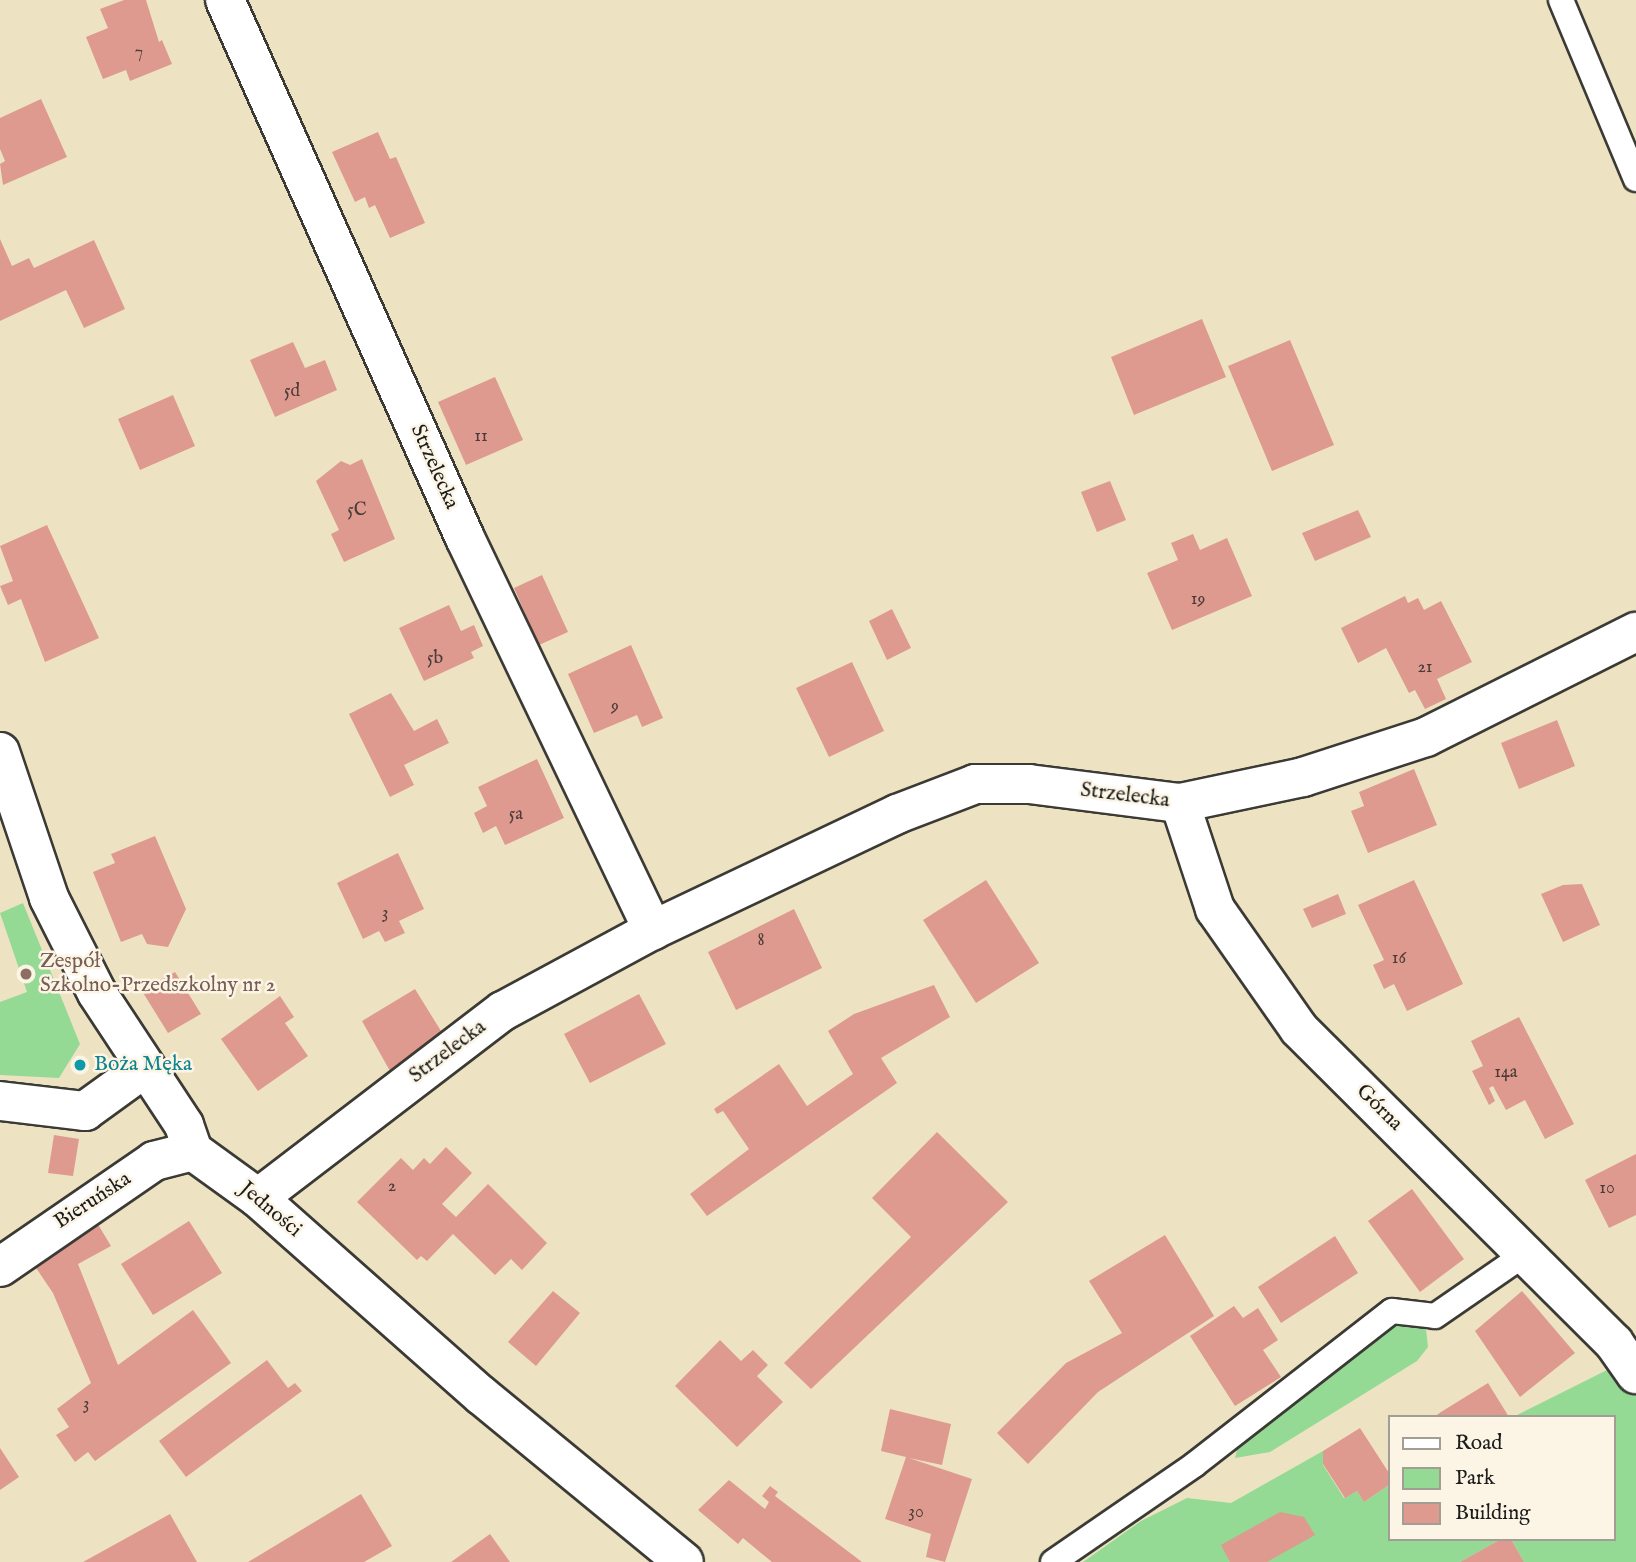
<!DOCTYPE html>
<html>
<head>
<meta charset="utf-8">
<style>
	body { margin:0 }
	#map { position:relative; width:1636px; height:1562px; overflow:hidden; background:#ede3c2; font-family:"IM FELL English",serif }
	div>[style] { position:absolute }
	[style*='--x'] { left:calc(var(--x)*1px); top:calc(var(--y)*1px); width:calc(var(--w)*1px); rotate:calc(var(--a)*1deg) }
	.green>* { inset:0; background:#94da94 }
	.building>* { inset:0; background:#de9a8f }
	.roads { filter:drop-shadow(2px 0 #3b3a35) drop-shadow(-2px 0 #3b3a35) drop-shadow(0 2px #3b3a35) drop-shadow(0 -2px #3b3a35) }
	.service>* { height:24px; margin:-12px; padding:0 12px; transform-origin:12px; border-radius:12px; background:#fff }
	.minor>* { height:38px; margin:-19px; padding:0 19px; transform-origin:19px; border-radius:19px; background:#fff }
	.tertiary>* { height:38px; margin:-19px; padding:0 19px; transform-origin:19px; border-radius:19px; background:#fff }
	.dots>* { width:19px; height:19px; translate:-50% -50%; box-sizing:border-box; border:4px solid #fcf5e5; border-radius:50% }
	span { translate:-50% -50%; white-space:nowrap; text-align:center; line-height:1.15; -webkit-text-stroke:5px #fcf5e5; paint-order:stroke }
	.number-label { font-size:18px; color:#4c3c39 }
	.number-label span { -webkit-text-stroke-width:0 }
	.street-label { font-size:21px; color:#1c1c1c }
	.education-label { font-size:21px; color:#785e54 }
	.left { translate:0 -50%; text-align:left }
	.culture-label { font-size:21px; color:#0d838f }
	.legend { position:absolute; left:1388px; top:1415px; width:228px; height:126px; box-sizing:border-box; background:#fcf5e5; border:2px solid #a29e95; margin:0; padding:9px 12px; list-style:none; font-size:21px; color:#1c1c1c }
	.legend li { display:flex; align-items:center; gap:14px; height:35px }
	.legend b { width:35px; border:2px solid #a29e95 }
</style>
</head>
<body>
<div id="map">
	<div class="green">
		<div style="clip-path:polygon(23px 903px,80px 1044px,59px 1078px,0 1075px,0 1002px,27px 992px,0 913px)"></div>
		<div style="clip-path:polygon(1388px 1321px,1426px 1329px,1428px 1347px,1417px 1361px,1270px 1452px,1235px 1458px,1238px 1446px)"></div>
		<div style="clip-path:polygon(1617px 1365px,1636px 1396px,1636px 1562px,1524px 1562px,1511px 1539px,1613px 1539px,1613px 1417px,1513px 1417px)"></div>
		<div style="clip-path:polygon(1323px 1451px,1323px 1465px,1344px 1498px,1357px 1491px,1364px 1502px,1389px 1485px,1389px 1539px,1501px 1539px,1460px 1562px,1083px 1562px,1141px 1521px,1187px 1498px,1231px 1503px)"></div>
	</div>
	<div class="building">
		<div style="clip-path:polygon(124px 0,146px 0,159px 42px,162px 40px,172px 64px,130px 81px,126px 70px,103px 79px,86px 37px,108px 28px,100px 9px)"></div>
		<div style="clip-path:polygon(41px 99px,67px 157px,3px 185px,0 164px,5px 161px,0 149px,0 118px)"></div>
		<div style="clip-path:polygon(378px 132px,390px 159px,396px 157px,425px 223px,390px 238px,375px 205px,369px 208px,365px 197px,355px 202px,332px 152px)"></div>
		<div style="clip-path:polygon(0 239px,12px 266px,29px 258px,34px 268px,94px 240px,125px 309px,84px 328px,66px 290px,0 321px)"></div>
		<div style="clip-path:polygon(1202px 319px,1226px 377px,1134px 415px,1111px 357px)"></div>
		<div style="clip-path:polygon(1290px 340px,1334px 445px,1272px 471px,1228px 366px)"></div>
		<div style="clip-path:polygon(293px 342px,305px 368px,325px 360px,337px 390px,275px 417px,250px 360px)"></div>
		<div style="clip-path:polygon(495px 377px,523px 440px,466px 465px,438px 402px)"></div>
		<div style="clip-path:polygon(173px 395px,195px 446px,140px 470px,118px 419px)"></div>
		<div style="clip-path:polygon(362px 459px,395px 539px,344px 562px,331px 534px,339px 530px,316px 481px,341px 461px,350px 465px)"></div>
		<div style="clip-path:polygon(1110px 481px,1126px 520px,1097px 532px,1081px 492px)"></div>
		<div style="clip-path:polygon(1358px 510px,1371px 537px,1315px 561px,1302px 533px)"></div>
		<div style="clip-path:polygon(47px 525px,99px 638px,45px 662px,21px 599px,8px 605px,0 586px,13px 581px,0 546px)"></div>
		<div style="clip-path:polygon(1193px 534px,1200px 550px,1227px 538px,1252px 596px,1172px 630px,1147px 573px,1178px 560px,1171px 543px)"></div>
		<div style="clip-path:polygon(542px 575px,568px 632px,539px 645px,514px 588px)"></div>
		<div style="clip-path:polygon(1405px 596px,1408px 603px,1418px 598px,1424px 610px,1441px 601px,1472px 662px,1437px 679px,1446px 699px,1425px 709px,1415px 690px,1409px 693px,1386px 648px,1358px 663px,1341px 628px)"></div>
		<div style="clip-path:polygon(449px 605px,461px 631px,474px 625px,483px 646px,471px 652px,474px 658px,424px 681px,399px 628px)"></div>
		<div style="clip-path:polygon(892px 609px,911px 648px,887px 660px,869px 621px)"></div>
		<div style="clip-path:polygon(631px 645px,663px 718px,642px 727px,637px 715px,594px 733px,568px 674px)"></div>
		<div style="clip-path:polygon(852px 662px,884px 731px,829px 757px,796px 688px)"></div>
		<div style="clip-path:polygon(391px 693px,414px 731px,437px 719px,449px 743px,404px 765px,414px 785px,390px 797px,349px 714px)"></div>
		<div style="clip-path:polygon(1557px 720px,1575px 766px,1519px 789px,1501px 743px)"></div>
		<div style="clip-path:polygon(537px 759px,564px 818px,505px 845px,496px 826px,483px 833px,474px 813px,487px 806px,478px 787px)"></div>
		<div style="clip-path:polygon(1414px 769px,1437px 825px,1368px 853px,1351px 811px,1364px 806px,1359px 792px)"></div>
		<div style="clip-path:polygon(155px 836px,186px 909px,168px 947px,147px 944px,142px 934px,121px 942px,93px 872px,115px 863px,111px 854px)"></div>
		<div style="clip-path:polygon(398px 853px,424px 909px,399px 921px,405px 933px,385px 942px,379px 931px,363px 939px,337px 883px)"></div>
		<div style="clip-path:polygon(986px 880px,1039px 963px,976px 1003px,923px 920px)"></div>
		<div style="clip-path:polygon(1414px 880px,1463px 984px,1407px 1011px,1394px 984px,1384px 989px,1373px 965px,1384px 960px,1358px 905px)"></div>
		<div style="clip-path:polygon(1582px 884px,1600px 925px,1563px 942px,1541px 894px,1563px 885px)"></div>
		<div style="clip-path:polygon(1338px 894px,1346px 914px,1312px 928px,1303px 909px)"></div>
		<div style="clip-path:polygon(794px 909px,822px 968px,736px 1010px,708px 952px)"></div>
		<div style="clip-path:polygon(175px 972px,201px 1014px,168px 1033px,142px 991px)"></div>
		<div style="clip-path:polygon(934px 985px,950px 1017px,881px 1058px,897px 1083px,707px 1216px,690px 1194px,749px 1149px,723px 1111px,717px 1114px,714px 1109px,779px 1064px,807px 1106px,853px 1074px,828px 1031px,854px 1014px)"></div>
		<div style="clip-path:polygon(415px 989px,441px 1031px,417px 1051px,424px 1061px,395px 1080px,362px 1021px)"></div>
		<div style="clip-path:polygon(639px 994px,666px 1044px,590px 1083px,564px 1034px)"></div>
		<div style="clip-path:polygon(280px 996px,294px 1017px,285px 1023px,308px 1056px,258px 1091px,221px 1039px)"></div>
		<div style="clip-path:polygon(1519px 1017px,1574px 1124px,1545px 1139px,1525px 1100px,1506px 1110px,1493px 1086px,1489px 1088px,1495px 1101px,1489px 1105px,1472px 1071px,1483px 1066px,1471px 1041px)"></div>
		<div style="clip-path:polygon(937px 1132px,1008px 1202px,811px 1389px,784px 1363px,911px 1237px,872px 1198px)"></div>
		<div style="clip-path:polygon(54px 1135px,79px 1139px,73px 1176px,48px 1173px)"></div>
		<div style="clip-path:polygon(446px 1147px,472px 1173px,442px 1204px,456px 1217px,488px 1184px,547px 1243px,522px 1270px,511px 1259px,495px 1275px,453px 1234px,427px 1261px,421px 1256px,417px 1260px,357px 1202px,401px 1158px,413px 1170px,424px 1158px,430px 1164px)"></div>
		<div style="clip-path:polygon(1636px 1154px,1636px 1215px,1609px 1228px,1585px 1180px)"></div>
		<div style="clip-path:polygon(1412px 1189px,1464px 1259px,1420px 1292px,1368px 1221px)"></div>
		<div style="clip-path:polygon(93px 1216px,111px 1246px,78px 1264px,118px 1365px,193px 1310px,231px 1363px,95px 1461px,88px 1452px,75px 1462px,56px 1435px,69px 1427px,57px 1409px,91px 1383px,53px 1293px,28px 1256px)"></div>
		<div style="clip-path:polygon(189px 1221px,222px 1273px,153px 1315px,121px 1264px)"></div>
		<div style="clip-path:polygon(1165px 1235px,1214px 1316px,1098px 1392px,1028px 1464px,997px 1433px,1066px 1363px,1122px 1333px,1089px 1281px)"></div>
		<div style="clip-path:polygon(1335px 1236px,1358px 1273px,1281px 1323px,1258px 1287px)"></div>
		<div style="clip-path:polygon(553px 1291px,580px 1313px,536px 1366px,508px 1342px)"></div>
		<div style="clip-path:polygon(1522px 1291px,1575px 1353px,1520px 1397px,1475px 1331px)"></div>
		<div style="clip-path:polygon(1234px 1306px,1243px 1318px,1258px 1308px,1278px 1340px,1263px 1350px,1281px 1377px,1235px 1406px,1190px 1336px)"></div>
		<div style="clip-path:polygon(720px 1340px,741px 1361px,753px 1350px,768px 1365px,757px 1376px,783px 1402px,737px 1447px,675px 1386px)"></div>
		<div style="clip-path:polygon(267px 1360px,288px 1388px,295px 1383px,302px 1391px,186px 1477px,159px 1441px)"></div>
		<div style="clip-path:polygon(1488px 1383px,1509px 1417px,1434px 1417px,1441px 1412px)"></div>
		<div style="clip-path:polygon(890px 1409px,951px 1424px,942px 1465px,909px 1458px,972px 1479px,945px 1562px,926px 1557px,931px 1534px,885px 1519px,906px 1457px,881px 1451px)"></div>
		<div style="clip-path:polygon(1360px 1428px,1389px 1473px,1389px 1485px,1364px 1502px,1357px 1491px,1345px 1498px,1323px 1464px,1323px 1451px)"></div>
		<div style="clip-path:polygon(0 1448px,19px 1477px,0 1490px)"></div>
		<div style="clip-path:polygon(729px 1480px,765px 1509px,769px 1502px,762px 1496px,770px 1486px,778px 1492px,775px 1496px,862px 1562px,772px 1562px,743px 1538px,738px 1544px,698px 1510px)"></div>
		<div style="clip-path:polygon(361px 1494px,392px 1546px,364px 1562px,248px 1562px)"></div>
		<div style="clip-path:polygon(1280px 1512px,1304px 1517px,1315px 1535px,1267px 1562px,1230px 1562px,1221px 1545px)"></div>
		<div style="clip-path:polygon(170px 1514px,197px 1562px,83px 1562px)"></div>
		<div style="clip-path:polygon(490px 1534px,510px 1562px,451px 1562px)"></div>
		<div style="clip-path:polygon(1501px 1539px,1511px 1539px,1524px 1562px,1460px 1562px)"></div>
	</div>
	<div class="roads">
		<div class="service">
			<div style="--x:1561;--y:0;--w:194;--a:67.3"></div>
			<div style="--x:1053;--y:1562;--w:171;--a:-34.5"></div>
			<div style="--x:1194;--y:1465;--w:251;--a:-37.9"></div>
			<div style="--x:1392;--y:1311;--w:43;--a:6.6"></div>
			<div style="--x:1435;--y:1316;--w:109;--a:-34.6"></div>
		</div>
		<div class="minor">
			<div style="--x:225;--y:0;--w:589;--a:65.96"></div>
			<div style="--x:465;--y:538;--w:435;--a:64.4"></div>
			<div style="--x:0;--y:752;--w:154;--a:71.4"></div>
			<div style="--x:49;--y:898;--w:106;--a:63.2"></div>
			<div style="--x:97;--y:993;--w:158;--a:56.6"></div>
			<div style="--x:184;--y:1125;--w:28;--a:71"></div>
			<div style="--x:1180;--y:803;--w:112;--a:71.7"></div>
			<div style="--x:1215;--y:909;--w:146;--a:55"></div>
			<div style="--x:1299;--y:1029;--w:445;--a:44.9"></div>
			<div style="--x:1614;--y:1343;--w:38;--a:55"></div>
			<div style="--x:0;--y:1101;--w:86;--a:6.7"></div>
			<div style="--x:85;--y:1111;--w:72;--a:-35.9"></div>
			<div style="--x:258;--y:1198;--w:308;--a:-37.4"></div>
			<div style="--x:503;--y:1011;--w:170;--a:-28.4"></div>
			<div style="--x:653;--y:930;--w:270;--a:-25.4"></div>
			<div style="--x:897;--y:814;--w:84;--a:-21"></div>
			<div style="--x:975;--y:784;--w:54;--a:0"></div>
			<div style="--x:1029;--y:784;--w:152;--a:7.2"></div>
			<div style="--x:1180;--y:803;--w:126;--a:-11.9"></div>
			<div style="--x:1303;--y:777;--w:129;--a:-18"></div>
			<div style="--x:1426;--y:737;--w:235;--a:-26.6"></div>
		</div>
		<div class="tertiary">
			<div style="--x:0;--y:1267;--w:187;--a:-34.5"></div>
			<div style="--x:154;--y:1161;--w:40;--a:-14.4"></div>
			<div style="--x:193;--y:1151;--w:80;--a:35.9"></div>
			<div style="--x:258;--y:1198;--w:299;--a:41.5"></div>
			<div style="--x:482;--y:1396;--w:261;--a:39.4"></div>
		</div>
	</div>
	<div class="dots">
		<div style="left:26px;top:974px;background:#8d6e63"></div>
		<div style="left:80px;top:1065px;background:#0f9aa8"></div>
	</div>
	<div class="number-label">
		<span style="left:139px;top:53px">7</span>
		<span style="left:292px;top:392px">5d</span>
		<span style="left:481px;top:437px">11</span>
		<span style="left:357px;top:511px">5C</span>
		<span style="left:1198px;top:600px">19</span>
		<span style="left:435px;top:659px">5b</span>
		<span style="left:1425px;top:668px">21</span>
		<span style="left:615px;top:707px">9</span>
		<span style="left:516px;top:815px">5a</span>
		<span style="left:385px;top:914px">3</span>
		<span style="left:761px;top:941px">8</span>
		<span style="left:1399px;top:959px">16</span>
		<span style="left:1506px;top:1073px">14a</span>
		<span style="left:392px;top:1187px">2</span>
		<span style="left:1607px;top:1189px">10</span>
		<span style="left:86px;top:1405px">3</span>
		<span style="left:916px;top:1513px">30</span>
	</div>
	<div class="street-label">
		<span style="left:434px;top:467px;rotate:66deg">Strzelecka</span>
		<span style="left:1125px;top:796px;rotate:7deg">Strzelecka</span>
		<span style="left:448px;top:1052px;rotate:-37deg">Strzelecka</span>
		<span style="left:1379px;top:1108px;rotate:45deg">Górna</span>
		<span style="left:93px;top:1201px;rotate:-33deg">Bieruńska</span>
		<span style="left:270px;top:1210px;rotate:40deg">Jedności</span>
	</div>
	<div class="education-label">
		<span class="left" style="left:40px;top:974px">Zespół<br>Szkolno-Przedszkolny nr 2</span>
	</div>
	<div class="culture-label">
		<span class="left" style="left:94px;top:1065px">Boża Męka</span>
	</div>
	<ul class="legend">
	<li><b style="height:9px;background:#fff"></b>Road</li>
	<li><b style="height:19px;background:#94da94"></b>Park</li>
	<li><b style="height:19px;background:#de9a8f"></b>Building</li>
	</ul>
</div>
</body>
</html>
